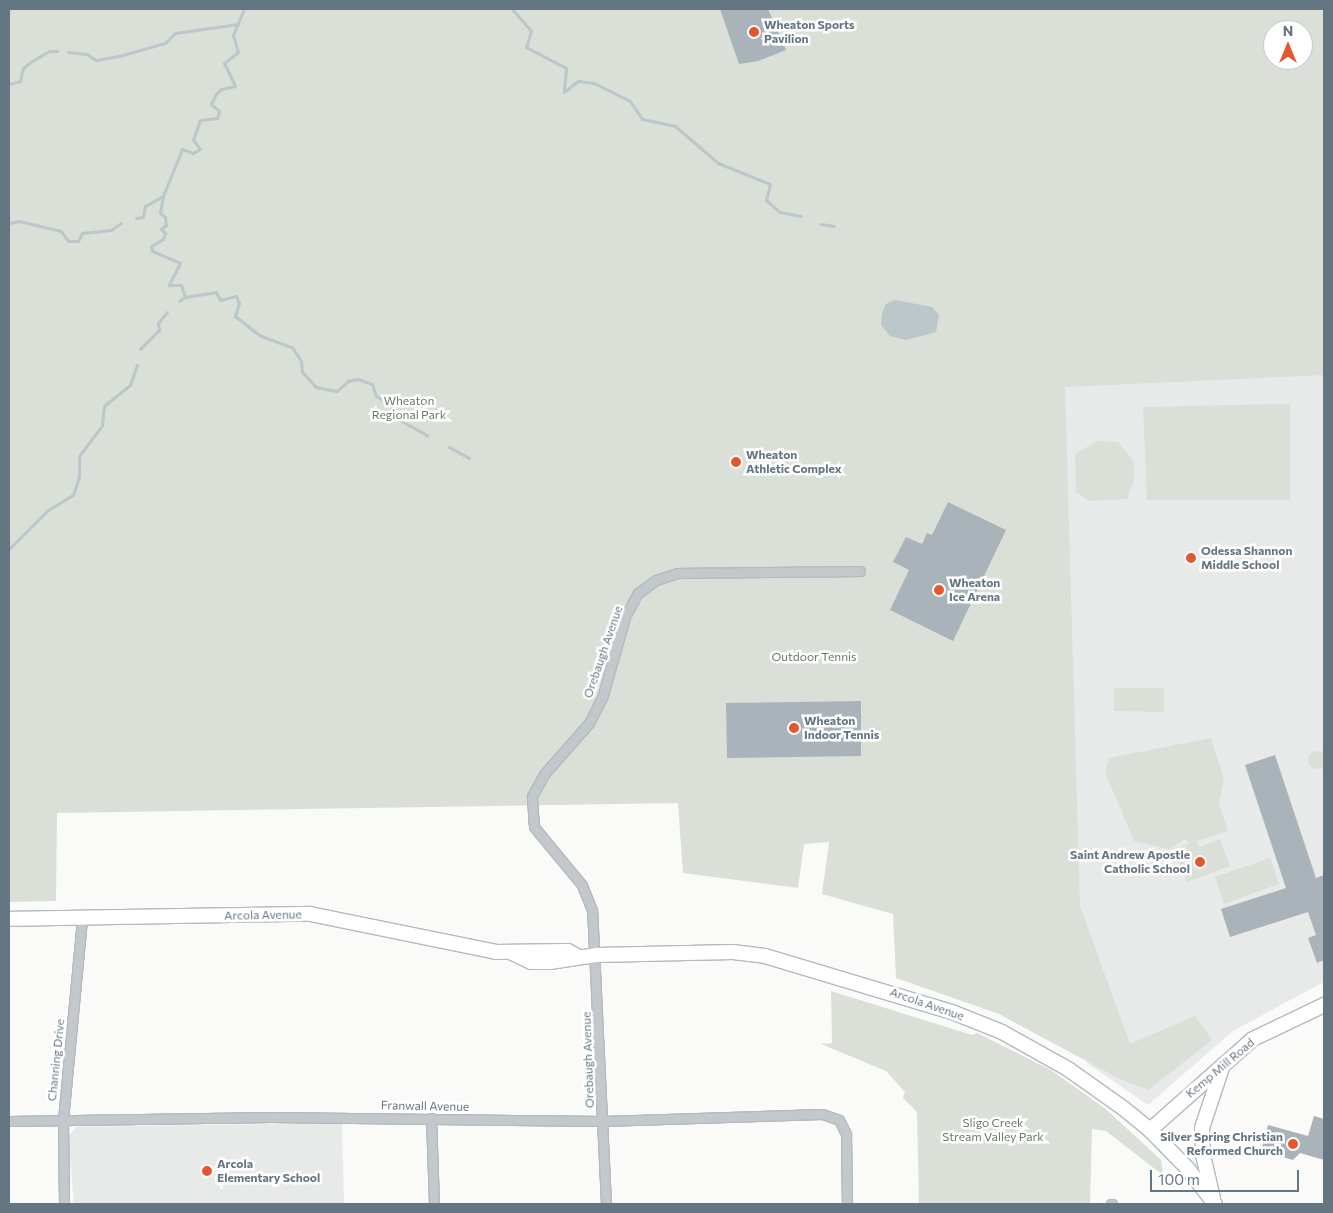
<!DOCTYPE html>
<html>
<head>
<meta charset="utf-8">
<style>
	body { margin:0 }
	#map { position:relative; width:1333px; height:1213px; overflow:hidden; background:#fafaf8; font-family:Commissioner,sans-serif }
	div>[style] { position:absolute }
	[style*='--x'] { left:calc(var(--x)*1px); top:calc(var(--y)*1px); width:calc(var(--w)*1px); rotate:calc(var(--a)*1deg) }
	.built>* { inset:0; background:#e8e9e9 }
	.green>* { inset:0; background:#dadfd7 }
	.round { border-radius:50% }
	.water>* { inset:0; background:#bbc7cb }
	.stream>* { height:3px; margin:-1.5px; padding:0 1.5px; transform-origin:1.5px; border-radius:1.5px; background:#bbc7cb }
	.building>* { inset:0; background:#aab3b9 }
	.roads { filter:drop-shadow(1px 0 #b3babf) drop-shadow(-1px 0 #b3babf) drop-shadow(0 1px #b3babf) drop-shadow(0 -1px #b3babf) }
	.street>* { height:9px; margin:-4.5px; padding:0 4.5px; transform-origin:4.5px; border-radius:4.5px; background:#c3c8cc }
	.secondary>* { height:14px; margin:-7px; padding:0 7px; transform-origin:7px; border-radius:7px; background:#fff }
	.dots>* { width:14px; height:14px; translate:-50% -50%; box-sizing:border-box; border:2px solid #fff; border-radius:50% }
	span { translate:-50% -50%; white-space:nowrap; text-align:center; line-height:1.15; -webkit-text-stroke:5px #fff; paint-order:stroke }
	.poi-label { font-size:12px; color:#657683; font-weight:700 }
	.left { translate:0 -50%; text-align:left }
	.right { translate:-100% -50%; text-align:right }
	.park-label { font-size:12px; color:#687a64 }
	.street-label { font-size:12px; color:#657683 }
	.frame { position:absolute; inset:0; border:10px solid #657683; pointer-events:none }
	.north { position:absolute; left:1263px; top:20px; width:50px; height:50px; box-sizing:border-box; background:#fff; border:1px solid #c1c8cd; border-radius:50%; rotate:0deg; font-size:14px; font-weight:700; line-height:20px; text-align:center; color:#657683 }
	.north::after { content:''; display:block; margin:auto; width:18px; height:22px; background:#e4572e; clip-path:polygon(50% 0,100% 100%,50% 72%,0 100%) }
	.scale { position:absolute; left:1150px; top:1170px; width:149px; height:22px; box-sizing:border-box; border:2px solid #657683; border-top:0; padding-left:6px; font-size:15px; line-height:18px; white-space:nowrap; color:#657683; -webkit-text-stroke:4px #fff; paint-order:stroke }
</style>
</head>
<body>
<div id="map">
	<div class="built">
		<div style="clip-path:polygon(1324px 374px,1324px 982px,1233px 1031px,1148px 1105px,1087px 1063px,1048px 387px)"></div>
		<div style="clip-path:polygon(342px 1123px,344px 1204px,74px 1204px,68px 1137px,76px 1127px)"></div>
	</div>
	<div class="green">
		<div style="clip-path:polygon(evenodd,9px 9px,1324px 9px,1324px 375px,1065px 387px,1080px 906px,1130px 1044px,1195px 1016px,1212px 1040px,1148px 1090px,1120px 1079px,999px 1014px,896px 978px,893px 914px,822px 894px,829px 842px,804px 844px,798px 888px,683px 873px,678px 803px,57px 813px,56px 901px,9px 902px,9px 9px,1273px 30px,1303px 30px,1303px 60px,1273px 60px,1273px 30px)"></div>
		<div style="clip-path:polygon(1290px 404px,1290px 500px,1147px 500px,1143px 407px)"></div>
		<div style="clip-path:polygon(1097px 441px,1118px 442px,1134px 462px,1134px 480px,1127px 499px,1089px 501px,1076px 492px,1075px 454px)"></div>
		<div style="clip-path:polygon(1114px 688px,1164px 688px,1164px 712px,1114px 711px)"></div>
		<div style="clip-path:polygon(1211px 738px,1224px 780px,1219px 803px,1228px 831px,1197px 841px,1199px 847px,1220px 839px,1230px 866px,1187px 882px,1175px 850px,1190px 843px,1185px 839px,1169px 849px,1134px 841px,1105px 772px,1109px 758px)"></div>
		<div class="round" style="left:1308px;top:751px;width:18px;height:18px"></div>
		<div style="clip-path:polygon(1270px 858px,1279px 884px,1224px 904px,1215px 877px)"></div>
		<div style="clip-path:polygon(831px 991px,972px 1035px,977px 1033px,1051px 1070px,1107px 1110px,1161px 1160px,1164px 1176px,1106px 1131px,1092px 1129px,1090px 1204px,919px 1204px,917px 1112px,903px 1098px,905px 1092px,886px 1071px,821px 1044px,832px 1043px)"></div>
	</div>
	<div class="water">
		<div style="clip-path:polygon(895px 300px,932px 307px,939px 315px,936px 332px,906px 340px,890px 336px,881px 325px,882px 313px,886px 304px)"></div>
	</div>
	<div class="stream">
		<div style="--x:244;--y:9;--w:28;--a:113"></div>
		<div style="--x:233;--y:35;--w:18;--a:74"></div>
		<div style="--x:238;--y:52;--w:18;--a:142"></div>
		<div style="--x:224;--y:63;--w:25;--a:64"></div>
		<div style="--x:235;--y:86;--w:14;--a:168"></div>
		<div style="--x:221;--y:89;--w:7;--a:135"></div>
		<div style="--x:216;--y:94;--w:11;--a:117"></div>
		<div style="--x:211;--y:104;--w:11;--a:41"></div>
		<div style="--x:219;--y:111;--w:7;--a:106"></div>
		<div style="--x:217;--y:118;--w:17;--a:173"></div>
		<div style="--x:200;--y:120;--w:21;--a:109"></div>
		<div style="--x:193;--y:140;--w:11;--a:52"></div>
		<div style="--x:200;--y:149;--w:8;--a:150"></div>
		<div style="--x:193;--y:153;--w:12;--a:-160"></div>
		<div style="--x:182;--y:149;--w:51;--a:112"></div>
		<div style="--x:163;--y:196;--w:17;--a:100"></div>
		<div style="--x:160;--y:213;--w:6;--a:39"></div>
		<div style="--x:165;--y:217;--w:8;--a:83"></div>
		<div style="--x:166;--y:225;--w:6;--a:141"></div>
		<div style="--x:161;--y:229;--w:6;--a:45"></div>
		<div style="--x:165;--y:233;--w:6;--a:108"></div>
		<div style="--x:163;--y:239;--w:14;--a:150"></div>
		<div style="--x:151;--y:246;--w:5;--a:79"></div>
		<div style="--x:152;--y:251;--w:30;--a:23"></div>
		<div style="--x:180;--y:263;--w:25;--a:117"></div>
		<div style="--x:169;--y:285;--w:12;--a:0"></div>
		<div style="--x:181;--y:285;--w:13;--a:72"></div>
		<div style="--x:185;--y:297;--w:31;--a:-9"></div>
		<div style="--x:216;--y:292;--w:9;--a:63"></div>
		<div style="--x:220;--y:300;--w:16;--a:-14"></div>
		<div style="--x:236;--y:296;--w:8;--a:67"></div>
		<div style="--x:239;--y:303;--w:14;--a:107"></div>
		<div style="--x:235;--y:316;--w:33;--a:38"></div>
		<div style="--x:261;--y:336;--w:33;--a:20"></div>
		<div style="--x:292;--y:347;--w:17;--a:57"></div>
		<div style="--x:301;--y:361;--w:11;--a:85"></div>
		<div style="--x:302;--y:372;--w:21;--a:47"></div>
		<div style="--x:316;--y:387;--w:21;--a:11"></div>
		<div style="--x:337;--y:391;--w:15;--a:-42"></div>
		<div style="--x:348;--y:381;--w:10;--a:-11"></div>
		<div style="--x:358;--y:379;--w:15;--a:20"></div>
		<div style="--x:372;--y:384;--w:13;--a:72"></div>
		<div style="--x:376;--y:396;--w:16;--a:30"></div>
		<div style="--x:390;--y:404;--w:14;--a:73"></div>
		<div style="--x:394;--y:417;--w:38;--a:29"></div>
		<div style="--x:512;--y:9;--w:29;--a:49"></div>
		<div style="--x:531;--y:31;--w:17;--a:107"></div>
		<div style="--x:526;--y:47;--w:45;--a:27.7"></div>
		<div style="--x:566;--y:68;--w:24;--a:95"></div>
		<div style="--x:564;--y:92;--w:18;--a:-38"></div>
		<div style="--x:578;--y:81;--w:16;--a:7"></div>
		<div style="--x:594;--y:83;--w:40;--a:26.6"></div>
		<div style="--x:630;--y:101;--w:22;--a:56"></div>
		<div style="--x:642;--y:119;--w:34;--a:12"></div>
		<div style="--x:675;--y:126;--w:57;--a:40.7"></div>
		<div style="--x:718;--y:163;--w:56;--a:22"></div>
		<div style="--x:770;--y:184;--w:16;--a:104"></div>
		<div style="--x:766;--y:200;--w:18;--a:41"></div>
		<div style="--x:780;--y:212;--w:21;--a:11"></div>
		<div style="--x:68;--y:52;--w:19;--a:6"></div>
		<div style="--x:87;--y:54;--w:11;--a:34"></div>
		<div style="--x:96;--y:60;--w:23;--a:-10"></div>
		<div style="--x:119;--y:56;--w:48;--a:-15.8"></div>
		<div style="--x:165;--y:43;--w:14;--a:-45"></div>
		<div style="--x:175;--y:33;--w:64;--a:-8.1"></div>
		<div style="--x:9;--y:84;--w:11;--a:-15"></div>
		<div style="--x:20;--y:81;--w:13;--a:-77"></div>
		<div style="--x:23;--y:68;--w:11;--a:-38"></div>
		<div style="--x:32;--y:61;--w:20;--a:-30"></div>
		<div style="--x:49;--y:51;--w:8;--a:0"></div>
		<div style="--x:136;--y:218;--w:7;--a:-8"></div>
		<div style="--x:143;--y:217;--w:11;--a:-80"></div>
		<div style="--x:145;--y:206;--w:21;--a:-29"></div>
		<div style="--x:9;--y:223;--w:10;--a:-11"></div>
		<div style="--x:19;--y:221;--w:43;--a:13.4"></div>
		<div style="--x:61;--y:231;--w:12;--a:55"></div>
		<div style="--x:68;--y:241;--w:10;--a:0"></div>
		<div style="--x:78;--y:241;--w:9;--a:-63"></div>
		<div style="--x:82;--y:233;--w:29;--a:-6"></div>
		<div style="--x:111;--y:230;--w:12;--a:-35"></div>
		<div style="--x:821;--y:224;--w:13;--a:9"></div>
		<div style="--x:179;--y:301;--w:7;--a:-34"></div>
		<div style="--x:140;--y:349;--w:27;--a:-45"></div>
		<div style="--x:159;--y:330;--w:7;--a:-98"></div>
		<div style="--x:158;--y:323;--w:14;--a:-51"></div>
		<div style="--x:449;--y:447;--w:23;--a:29"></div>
		<div style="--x:9;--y:549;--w:55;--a:-45"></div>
		<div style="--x:48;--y:510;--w:29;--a:-31"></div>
		<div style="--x:73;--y:495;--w:20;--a:-72"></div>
		<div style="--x:79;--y:476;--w:20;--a:-90"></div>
		<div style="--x:79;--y:456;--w:39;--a:-53"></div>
		<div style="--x:102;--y:425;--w:19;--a:-84"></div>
		<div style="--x:104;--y:406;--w:33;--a:-39"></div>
		<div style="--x:130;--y:385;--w:21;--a:-71"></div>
	</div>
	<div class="building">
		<div style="clip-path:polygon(720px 9px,768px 9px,786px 50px,758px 61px,739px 64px)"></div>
		<div style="clip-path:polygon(948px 502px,1006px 530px,953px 641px,890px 610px,909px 570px,893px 562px,906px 537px,922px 544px,927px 533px,932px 535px)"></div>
		<div style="clip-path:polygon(861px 701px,861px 756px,727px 758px,726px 703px)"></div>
		<div style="clip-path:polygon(1275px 755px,1316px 878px,1324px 875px,1324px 960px,1317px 963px,1308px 938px,1316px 935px,1308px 912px,1230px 937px,1221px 909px,1286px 888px,1245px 765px)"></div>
		<div style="clip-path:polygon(1314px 1116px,1324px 1119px,1324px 1160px,1300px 1153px,1293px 1160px,1261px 1151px,1268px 1125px,1308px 1136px)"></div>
	</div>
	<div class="roads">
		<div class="street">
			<div style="--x:431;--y:1118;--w:86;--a:88"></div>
			<div style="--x:9;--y:1121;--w:262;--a:-0.9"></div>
			<div style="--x:271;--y:1117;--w:332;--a:0.7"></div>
			<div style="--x:603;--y:1121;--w:219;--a:-1.8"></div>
			<div style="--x:822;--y:1114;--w:18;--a:19"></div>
			<div style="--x:839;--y:1120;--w:16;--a:63"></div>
			<div style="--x:846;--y:1134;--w:70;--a:89.2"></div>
			<div style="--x:64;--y:1204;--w:84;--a:-90.7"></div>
			<div style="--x:63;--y:1120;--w:203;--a:-84.6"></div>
			<div style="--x:606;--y:1204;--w:294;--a:-92.7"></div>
			<div style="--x:592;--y:910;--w:27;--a:-112"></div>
			<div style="--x:582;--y:885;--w:75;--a:-129.6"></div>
			<div style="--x:534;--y:827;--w:31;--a:-94"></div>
			<div style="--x:532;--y:796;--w:26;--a:-61"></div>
			<div style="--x:545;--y:773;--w:67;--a:-48.7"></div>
			<div style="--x:589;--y:723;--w:31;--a:-63"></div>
			<div style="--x:603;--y:695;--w:81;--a:-74.2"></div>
			<div style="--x:625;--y:617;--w:27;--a:-62"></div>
			<div style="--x:638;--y:593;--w:22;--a:-36"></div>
			<div style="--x:656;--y:580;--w:23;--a:-18"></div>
			<div style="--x:678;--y:573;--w:182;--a:-0.6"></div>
			<div style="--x:1111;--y:1204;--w:1;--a:0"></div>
		</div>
		<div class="secondary">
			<div style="--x:9;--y:919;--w:301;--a:-1"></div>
			<div style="--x:310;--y:914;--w:190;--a:11.5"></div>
			<div style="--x:496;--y:952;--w:72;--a:-0.8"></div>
			<div style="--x:568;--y:951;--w:10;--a:29"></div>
			<div style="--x:512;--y:953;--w:21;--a:25"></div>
			<div style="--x:531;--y:962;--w:19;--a:0"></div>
			<div style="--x:550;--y:962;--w:48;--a:-8.5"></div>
			<div style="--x:597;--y:955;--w:136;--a:-1.3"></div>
			<div style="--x:733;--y:952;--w:32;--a:7"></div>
			<div style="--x:765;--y:956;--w:195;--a:16.7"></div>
			<div style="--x:952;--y:1012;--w:54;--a:21.8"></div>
			<div style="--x:1002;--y:1032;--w:76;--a:29.3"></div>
			<div style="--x:1068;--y:1069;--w:67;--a:35.3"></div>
			<div style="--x:1123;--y:1108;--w:35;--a:39"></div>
			<div style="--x:1150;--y:1130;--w:54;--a:45.7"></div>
			<div style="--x:1188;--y:1169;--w:44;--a:52.4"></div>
			<div style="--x:1150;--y:1130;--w:137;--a:-41.5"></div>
			<div style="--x:1253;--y:1039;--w:79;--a:-25.6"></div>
			<div style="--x:1213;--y:1198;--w:44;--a:-103.1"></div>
			<div style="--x:1203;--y:1155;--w:27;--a:-92"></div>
			<div style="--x:1202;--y:1128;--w:66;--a:-71.6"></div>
		</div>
	</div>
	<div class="dots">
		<div style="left:754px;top:32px;background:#e4572e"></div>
		<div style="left:736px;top:462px;background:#e4572e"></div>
		<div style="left:1191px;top:558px;background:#e4572e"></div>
		<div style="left:939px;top:590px;background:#e4572e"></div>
		<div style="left:794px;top:728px;background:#e4572e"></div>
		<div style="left:1200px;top:862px;background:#e4572e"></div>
		<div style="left:1293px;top:1144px;background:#e4572e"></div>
		<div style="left:207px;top:1171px;background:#e4572e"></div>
	</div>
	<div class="poi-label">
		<span class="left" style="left:764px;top:32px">Wheaton Sports<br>Pavilion</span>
		<span class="left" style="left:746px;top:462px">Wheaton<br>Athletic Complex</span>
		<span class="left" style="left:1201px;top:558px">Odessa Shannon<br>Middle School</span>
		<span class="left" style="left:949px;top:590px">Wheaton<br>Ice Arena</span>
		<span class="left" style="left:804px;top:728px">Wheaton<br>Indoor Tennis</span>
		<span class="right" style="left:1190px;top:862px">Saint Andrew Apostle<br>Catholic School</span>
		<span class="right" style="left:1283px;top:1144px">Silver Spring Christian<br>Reformed Church</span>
		<span class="left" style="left:217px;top:1171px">Arcola<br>Elementary School</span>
	</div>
	<div class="park-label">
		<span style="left:409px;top:408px">Wheaton<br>Regional Park</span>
		<span style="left:814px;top:657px">Outdoor Tennis</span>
		<span style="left:993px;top:1130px">Sligo Creek<br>Stream Valley Park</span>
	</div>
	<div class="street-label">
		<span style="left:603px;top:652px;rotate:-71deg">Orebaugh Avenue</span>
		<span style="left:263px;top:915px;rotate:-1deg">Arcola Avenue</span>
		<span style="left:927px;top:1004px;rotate:19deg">Arcola Avenue</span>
		<span style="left:56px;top:1060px;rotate:-84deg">Channing Drive</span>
		<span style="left:588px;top:1060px;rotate:-92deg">Orebaugh Avenue</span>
		<span style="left:1220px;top:1068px;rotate:-40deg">Kemp Mill Road</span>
		<span style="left:425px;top:1106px;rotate:1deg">Franwall Avenue</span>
	</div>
	<div class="frame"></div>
	<div class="north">N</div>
	<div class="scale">100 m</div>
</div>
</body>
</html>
